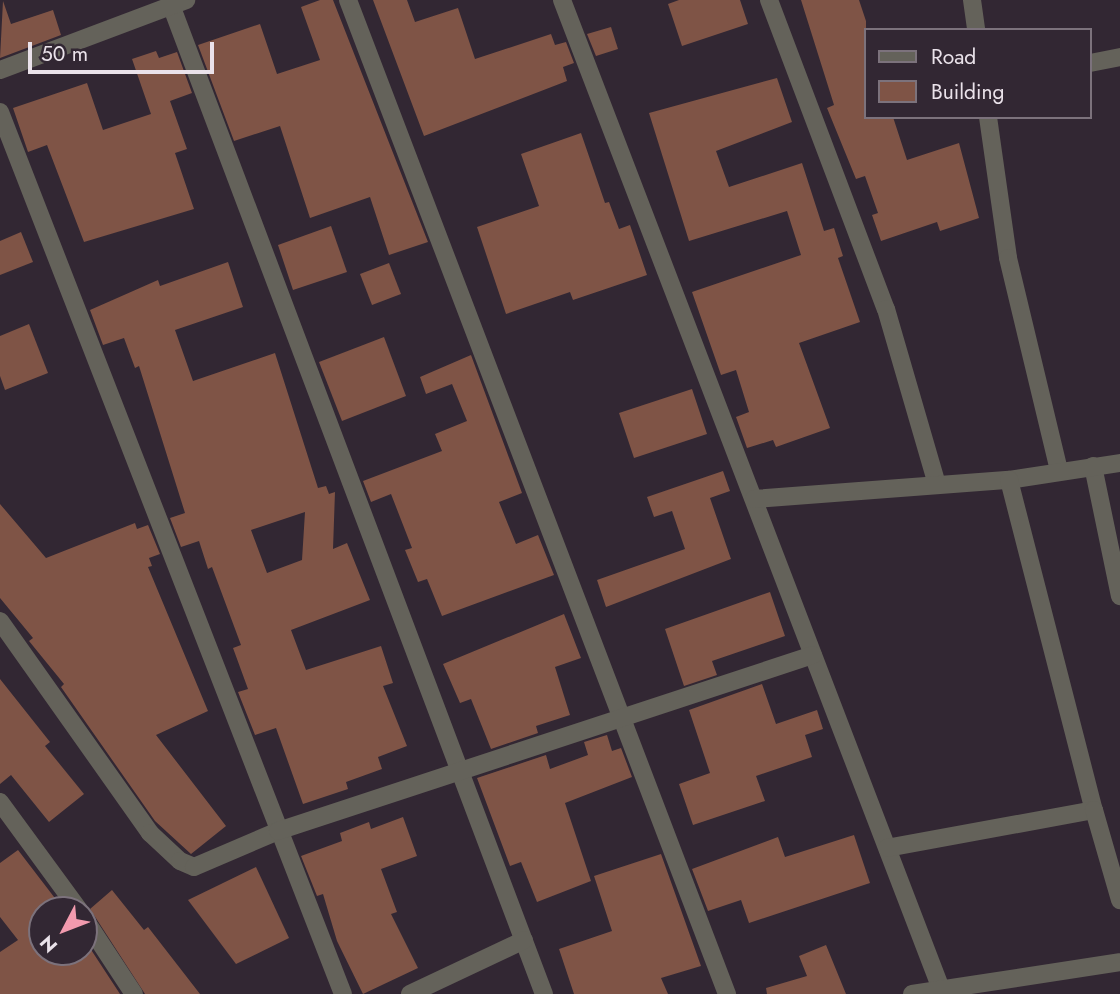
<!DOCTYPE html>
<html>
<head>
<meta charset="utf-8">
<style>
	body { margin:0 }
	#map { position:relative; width:1120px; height:994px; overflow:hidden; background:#322733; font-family:Jost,sans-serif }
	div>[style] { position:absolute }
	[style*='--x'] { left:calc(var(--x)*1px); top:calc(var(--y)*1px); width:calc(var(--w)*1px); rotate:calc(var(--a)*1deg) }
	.building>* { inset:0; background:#7f5446 }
	.minor>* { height:18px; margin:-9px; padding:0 9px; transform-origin:9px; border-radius:9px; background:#64625a }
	span { translate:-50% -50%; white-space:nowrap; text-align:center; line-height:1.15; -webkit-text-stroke:6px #322733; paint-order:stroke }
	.legend { position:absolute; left:864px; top:28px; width:228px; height:91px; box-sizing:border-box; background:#322733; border:2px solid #7c727c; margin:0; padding:9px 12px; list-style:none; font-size:21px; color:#eae2ea }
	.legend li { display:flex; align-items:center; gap:14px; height:35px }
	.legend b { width:35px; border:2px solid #7c727c }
	.north { position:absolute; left:28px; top:896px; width:70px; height:70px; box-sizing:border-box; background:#322733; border:2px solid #7c727c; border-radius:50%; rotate:228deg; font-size:19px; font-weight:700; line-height:28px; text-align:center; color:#eae2ea }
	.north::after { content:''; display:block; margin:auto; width:24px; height:32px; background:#f29aae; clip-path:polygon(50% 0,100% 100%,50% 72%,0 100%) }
	.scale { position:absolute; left:28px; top:42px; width:186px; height:32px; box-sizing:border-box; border:4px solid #eae2ea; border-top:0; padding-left:9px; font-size:21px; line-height:24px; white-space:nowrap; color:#eae2ea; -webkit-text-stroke:5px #322733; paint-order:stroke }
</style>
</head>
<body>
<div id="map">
	<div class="building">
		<div style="clip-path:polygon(320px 0,333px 0,428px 242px,389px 255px,370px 197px,310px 218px,280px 126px,234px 141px,198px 45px,260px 24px,277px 74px,320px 60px,301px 7px)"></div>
		<div style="clip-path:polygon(373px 0,407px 0,415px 22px,458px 8px,475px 59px,551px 34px,555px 45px,566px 42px,574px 63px,563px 67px,567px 81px,424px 136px)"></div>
		<div style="clip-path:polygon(679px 0,740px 0,748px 24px,682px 46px,668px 4px)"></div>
		<div style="clip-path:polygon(801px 0,859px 0,866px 21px,866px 117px,893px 117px,907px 160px,959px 143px,979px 218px,940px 231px,937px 222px,881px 241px,872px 215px,878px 213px,865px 176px,856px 179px,827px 108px,834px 105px)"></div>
		<div style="clip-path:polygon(3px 1px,11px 24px,53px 10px,61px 35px,0 58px)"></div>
		<div style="clip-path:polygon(611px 27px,618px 49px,596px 56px,587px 34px)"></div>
		<div style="clip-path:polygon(156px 51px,159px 58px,177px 52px,192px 93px,170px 101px,187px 149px,175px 153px,194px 209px,84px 242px,47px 145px,28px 152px,13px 108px,87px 83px,103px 130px,151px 114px,132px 59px)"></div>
		<div style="clip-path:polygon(777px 78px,792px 122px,716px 151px,729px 187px,802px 163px,824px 231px,834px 228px,843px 256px,838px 258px,860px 322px,799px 343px,830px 428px,776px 447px,773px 440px,747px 448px,736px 417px,749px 412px,736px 370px,721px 375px,692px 292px,801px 255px,787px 211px,689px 241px,649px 113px)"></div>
		<div style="clip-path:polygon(581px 133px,605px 203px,609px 202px,619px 229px,630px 225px,647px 275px,573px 300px,570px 292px,506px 314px,477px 227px,539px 206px,521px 154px)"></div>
		<div style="clip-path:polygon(331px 226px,347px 272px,293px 290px,278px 245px)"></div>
		<div style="clip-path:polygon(21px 232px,33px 262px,0 275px,0 241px)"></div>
		<div style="clip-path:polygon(evenodd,228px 262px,243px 307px,175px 330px,193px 381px,275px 353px,318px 488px,326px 486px,329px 494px,335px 492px,333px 549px,347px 543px,370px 600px,291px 630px,306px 670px,381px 646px,393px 683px,383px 686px,407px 746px,378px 757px,382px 769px,346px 782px,348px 789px,303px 804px,276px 728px,255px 735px,238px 692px,248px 689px,233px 648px,241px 645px,212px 567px,208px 569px,199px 541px,181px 547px,170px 518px,185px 513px,139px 366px,135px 368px,124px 338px,103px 345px,90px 310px,158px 280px,160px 286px,228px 262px,305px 512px,302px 560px,267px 573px,251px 530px,305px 512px)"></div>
		<div style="clip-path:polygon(389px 263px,401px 294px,372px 305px,360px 274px)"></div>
		<div style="clip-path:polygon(29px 324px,48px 373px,5px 390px,0 376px,0 336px)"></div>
		<div style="clip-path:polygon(384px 337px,406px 396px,342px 421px,319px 362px)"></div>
		<div style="clip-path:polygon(471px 355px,522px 493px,499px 502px,516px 544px,538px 535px,554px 575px,442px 616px,427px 579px,418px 582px,405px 550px,412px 548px,391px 494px,371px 502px,363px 481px,442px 451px,435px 434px,467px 421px,452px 384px,426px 394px,420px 377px)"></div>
		<div style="clip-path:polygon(692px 389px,707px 434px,634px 458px,619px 413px)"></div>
		<div style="clip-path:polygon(723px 471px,730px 491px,710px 498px,731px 559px,606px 607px,597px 580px,685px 549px,672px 511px,654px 517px,647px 497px)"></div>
		<div style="clip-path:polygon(0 504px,46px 558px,135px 523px,137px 529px,148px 525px,160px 554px,149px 558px,152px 566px,148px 567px,208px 711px,156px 735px,226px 826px,191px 854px,155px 821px,61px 687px,64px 684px,29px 641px,33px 638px,0 598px)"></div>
		<div style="clip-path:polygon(770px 592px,785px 636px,712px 661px,717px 675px,684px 686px,665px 629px)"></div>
		<div style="clip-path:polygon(564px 614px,581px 658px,555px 667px,570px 715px,536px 726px,538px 733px,491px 749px,471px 699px,460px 703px,443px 664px)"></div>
		<div style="clip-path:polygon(0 679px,50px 742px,45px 746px,84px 794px,49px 822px,11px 775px,0 784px)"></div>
		<div style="clip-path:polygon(762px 684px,776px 724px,817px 710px,823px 729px,805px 735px,812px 757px,756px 776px,765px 801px,693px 825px,679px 784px,710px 773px,689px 710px)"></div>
		<div style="clip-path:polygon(607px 735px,612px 751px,621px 748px,632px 777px,565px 803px,591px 881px,537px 902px,521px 862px,510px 866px,477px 778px,546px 755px,550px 769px,588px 755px,584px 742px)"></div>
		<div style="clip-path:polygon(403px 817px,417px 856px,381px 869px,397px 912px,391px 914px,418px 968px,363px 994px,337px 941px,323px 894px,317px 896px,301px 856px,342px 841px,340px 833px,369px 822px,371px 829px)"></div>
		<div style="clip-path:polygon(854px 835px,870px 883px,749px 923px,741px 900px,708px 911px,692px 869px,778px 837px,785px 857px)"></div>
		<div style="clip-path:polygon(18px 850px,64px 910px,42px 910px,42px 952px,84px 952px,84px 939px,120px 994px,0 994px,0 952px,18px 940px,0 917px,0 863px)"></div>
		<div style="clip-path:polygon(661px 854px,701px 966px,661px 978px,668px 994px,574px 994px,559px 949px,612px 931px,594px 876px)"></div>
		<div style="clip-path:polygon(256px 867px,289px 938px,236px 964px,188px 900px)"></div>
		<div style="clip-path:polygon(112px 890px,144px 930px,148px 927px,200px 994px,145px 994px,90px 909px)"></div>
		<div style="clip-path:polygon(826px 945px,846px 994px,767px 994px,766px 988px,807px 976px,799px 956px)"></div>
	</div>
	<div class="minor">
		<div style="--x:348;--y:0;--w:1064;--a:69.13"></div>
		<div style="--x:562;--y:0;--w:1065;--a:69.03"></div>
		<div style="--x:769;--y:0;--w:330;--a:69.3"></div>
		<div style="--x:886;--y:309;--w:183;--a:73.8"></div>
		<div style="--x:972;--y:0;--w:30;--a:82"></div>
		<div style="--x:171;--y:5;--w:1057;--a:69.34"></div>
		<div style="--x:1090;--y:63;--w:31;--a:-11"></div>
		<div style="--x:0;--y:70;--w:199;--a:-20.6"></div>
		<div style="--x:0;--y:112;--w:946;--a:68.75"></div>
		<div style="--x:988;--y:117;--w:142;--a:81.9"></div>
		<div style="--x:1008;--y:258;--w:218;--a:76.5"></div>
		<div style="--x:1093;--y:466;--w:133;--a:78.3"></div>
		<div style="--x:1009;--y:480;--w:112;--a:-8.7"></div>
		<div style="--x:754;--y:499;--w:256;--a:-4.3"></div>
		<div style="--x:1009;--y:480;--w:341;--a:75.6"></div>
		<div style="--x:1094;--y:810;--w:210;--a:169.6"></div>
		<div style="--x:0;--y:621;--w:260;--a:54.7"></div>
		<div style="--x:150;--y:833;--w:41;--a:43"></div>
		<div style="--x:180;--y:861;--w:15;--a:23"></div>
		<div style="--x:194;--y:867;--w:91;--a:-23.2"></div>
		<div style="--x:278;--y:831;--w:563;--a:-18.21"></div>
		<div style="--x:0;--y:802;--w:134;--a:53.8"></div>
		<div style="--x:1094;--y:810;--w:94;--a:73.9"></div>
		<div style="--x:84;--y:918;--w:91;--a:56.7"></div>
		<div style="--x:410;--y:994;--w:126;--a:-25.3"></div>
		<div style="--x:912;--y:994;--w:210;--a:-8.7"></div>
	</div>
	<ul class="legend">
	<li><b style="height:9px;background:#64625a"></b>Road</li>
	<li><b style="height:19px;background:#7f5446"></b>Building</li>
	</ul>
	<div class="north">N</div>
	<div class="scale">50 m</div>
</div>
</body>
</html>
